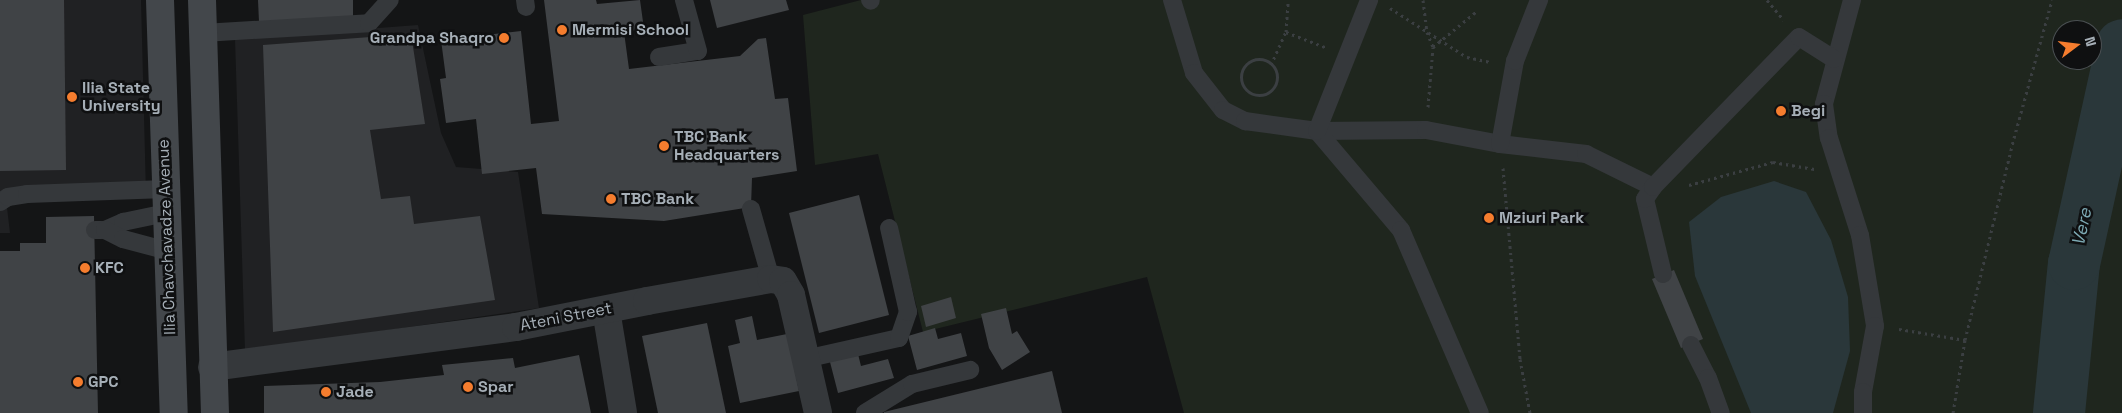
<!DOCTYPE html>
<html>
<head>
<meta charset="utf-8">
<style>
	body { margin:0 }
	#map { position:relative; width:2122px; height:413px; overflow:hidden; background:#141516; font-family:"Space Grotesk",sans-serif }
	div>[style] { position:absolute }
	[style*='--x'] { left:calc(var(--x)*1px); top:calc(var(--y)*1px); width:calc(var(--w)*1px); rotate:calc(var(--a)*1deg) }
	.built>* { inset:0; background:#202123 }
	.green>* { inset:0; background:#1f261e }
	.water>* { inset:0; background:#2a373a }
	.river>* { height:52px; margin:-26px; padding:0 26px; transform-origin:26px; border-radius:26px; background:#2a373a }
	.building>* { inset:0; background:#404346 }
	.path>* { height:3px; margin-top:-1.5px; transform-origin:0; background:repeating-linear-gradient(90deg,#3b3f42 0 2.5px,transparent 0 6.5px) }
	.path>.ring { margin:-1.5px; padding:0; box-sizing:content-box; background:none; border:3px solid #3b3f42; border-radius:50% }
	.service>* { height:18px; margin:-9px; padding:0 9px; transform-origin:9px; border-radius:9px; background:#35383b }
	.minor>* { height:28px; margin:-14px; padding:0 14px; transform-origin:14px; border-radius:14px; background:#35383b }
	.secondary>* { height:28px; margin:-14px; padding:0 14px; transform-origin:14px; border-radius:14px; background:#43474b }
	.dots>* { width:14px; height:14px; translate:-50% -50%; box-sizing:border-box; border:2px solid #0f1011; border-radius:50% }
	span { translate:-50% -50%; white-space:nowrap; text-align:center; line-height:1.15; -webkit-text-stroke:5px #0f1011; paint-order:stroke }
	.poi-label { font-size:16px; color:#a6afb7; font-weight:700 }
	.left { translate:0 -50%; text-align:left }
	.right { translate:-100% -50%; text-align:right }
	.street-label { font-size:16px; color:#a6afb7 }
	.water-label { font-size:18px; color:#7ca8b2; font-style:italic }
	.north { position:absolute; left:2052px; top:20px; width:50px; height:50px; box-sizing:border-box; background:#0f1011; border:1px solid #4b5053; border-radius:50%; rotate:75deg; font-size:14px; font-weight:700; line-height:20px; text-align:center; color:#a6afb7 }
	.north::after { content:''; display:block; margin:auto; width:18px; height:22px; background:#f57d2e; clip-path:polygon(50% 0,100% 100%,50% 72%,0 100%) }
</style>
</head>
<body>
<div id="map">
	<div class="built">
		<div style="clip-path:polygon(0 0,141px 0,146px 194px,6px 199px,10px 233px,0 233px)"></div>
		<div style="clip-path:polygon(418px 25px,441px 133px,456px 167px,518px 172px,539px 308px,245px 351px,235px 39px)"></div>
	</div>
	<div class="green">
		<div style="clip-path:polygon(evenodd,861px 0,2122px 0,2122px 413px,1184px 413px,1147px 277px,923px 332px,878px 154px,815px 165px,803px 15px,861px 0,2062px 30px,2092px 30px,2092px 60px,2062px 60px,2062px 30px)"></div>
	</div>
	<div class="water">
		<div style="clip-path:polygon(1774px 181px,1806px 192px,1831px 240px,1848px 297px,1850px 351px,1833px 413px,1751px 413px,1695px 276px,1689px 222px,1721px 197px)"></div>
	</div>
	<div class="river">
		<div style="--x:2059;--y:413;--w:150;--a:-84.3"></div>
		<div style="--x:2074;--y:264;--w:224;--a:-77.6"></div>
	</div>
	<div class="building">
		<div style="clip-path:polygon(0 0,64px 0,66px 170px,0 171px)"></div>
		<div style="clip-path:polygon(258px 0,353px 0,353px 18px,259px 22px)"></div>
		<div style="clip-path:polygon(544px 0,596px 0,597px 4px,640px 0,644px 29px,624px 32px,629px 69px,740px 56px,758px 39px,766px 38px,775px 99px,788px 98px,797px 171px,752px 178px,751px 207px,664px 221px,542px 214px,536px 168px,482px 174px,476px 119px,446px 123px,440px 79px,446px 78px,441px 40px,521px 31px,531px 124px,559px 121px)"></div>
		<div style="clip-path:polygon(710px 0,786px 0,789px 10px,717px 28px)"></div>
		<div style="clip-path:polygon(411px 34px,425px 124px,370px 130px,381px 199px,410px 196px,414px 224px,480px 216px,495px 300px,273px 332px,263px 45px)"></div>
		<div style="clip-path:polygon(859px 195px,889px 315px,819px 333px,789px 213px)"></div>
		<div style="clip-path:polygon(94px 216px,98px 413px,0 413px,0 251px,20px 251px,20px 243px,46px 243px,46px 217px)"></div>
		<div style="clip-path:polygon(1674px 270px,1703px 339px,1681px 348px,1652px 279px)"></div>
		<div style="clip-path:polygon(951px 297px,956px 318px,926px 327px,921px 306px)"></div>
		<div style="clip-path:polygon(1006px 308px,1012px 334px,1017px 331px,1030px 352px,1002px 370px,989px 348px,981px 314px)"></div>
		<div style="clip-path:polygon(752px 316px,757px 340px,787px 334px,799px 391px,740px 403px,728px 346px,740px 343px,735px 320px)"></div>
		<div style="clip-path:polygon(707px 323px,726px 413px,658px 413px,642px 336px)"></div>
		<div style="clip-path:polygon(935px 328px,938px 339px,961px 333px,967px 356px,917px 370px,908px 336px)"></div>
		<div style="clip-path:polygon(858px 354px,861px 366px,888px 359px,894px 378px,838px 393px,830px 362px)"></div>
		<div style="clip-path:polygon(579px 355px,591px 413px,264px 413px,264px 386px,380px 382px,444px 375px,442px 365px,513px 358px,515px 368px)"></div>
		<div style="clip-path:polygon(1052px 371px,1062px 413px,884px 413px,884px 412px)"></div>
	</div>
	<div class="path">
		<div style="--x:1423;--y:0;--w:32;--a:83"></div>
		<div style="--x:1427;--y:32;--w:16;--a:68"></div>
		<div style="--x:1767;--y:0;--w:26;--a:50"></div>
		<div style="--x:1390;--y:8;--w:91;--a:32.5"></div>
		<div style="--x:1467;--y:57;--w:25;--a:12"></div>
		<div style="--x:1286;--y:32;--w:42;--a:21"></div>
		<div class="ring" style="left:1241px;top:59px;width:33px;height:33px"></div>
		<div style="--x:1271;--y:65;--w:36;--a:-66"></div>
		<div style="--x:1286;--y:32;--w:32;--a:-86"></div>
		<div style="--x:1428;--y:107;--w:60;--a:-85.2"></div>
		<div style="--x:1433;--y:47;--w:57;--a:-39.3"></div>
		<div style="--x:1503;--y:168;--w:192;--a:84.9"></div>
		<div style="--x:1520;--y:359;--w:55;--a:79.5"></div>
		<div style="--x:1689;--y:185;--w:87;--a:-15.3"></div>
		<div style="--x:1773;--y:162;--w:42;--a:9.7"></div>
		<div style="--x:1899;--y:329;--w:67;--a:9.5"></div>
		<div style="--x:1953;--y:413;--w:74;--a:-80.7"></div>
		<div style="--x:1965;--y:340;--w:208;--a:-76.4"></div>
		<div style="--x:2014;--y:138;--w:143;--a:-74.6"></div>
	</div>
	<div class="service">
		<div style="--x:525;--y:0;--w:7;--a:82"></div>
		<div style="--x:870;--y:0;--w:1;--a:45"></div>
		<div style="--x:1172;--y:0;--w:76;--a:73.2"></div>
		<div style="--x:1194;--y:73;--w:47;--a:51.9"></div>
		<div style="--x:1223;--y:110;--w:25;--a:27"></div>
		<div style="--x:1245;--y:121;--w:73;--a:7.9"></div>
		<div style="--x:1317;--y:131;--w:109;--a:-0.5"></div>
		<div style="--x:1426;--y:130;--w:75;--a:10.7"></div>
		<div style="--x:1500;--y:144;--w:87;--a:6.6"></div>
		<div style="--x:1586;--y:154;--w:75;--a:26.2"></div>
		<div style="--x:1852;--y:0;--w:108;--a:105.1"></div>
		<div style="--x:1824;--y:104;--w:34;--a:82"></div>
		<div style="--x:1829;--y:138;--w:102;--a:72.3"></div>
		<div style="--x:1860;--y:235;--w:92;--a:80.6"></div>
		<div style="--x:1875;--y:326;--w:67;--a:100.3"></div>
		<div style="--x:1863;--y:392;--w:21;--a:90"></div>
		<div style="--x:203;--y:33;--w:166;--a:-3.4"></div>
		<div style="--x:369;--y:23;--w:31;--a:-48"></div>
		<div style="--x:659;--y:57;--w:39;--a:-9"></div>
		<div style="--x:698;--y:51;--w:53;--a:-105.4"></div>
		<div style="--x:1317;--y:131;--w:130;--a:49.7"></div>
		<div style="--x:1401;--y:230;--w:199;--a:66.7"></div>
		<div style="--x:1317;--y:131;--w:141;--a:-68.3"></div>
		<div style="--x:1500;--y:144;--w:84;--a:-79.8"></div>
		<div style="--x:1515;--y:61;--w:66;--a:-68.5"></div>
		<div style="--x:0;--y:202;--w:9;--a:-32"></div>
		<div style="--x:8;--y:197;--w:19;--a:-9"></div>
		<div style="--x:27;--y:194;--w:139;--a:-2.1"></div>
		<div style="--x:751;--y:209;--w:73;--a:74.1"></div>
		<div style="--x:95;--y:230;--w:10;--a:0"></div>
		<div style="--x:105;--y:230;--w:20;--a:-24"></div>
		<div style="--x:123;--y:222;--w:44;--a:-11.8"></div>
		<div style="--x:105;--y:230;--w:20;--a:27"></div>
		<div style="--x:123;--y:239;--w:47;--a:14.9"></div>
		<div style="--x:1663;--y:274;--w:77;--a:-103.5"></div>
		<div style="--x:1645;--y:199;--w:14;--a:-56"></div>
		<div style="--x:1653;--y:187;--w:209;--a:-45.8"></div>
		<div style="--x:1799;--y:37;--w:41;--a:32.2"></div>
		<div style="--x:1691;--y:345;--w:37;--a:63"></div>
		<div style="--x:1708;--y:378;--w:37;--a:70"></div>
		<div style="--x:805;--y:359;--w:96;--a:-12.6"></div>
		<div style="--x:899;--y:338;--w:28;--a:-71"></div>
		<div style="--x:908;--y:312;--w:86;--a:-102.7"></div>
		<div style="--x:865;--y:413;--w:55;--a:-31.7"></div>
		<div style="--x:912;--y:384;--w:60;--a:-13.6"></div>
	</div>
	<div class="minor">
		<div style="--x:606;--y:310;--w:104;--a:80.6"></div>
		<div style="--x:212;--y:367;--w:307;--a:-7.5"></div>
		<div style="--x:516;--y:327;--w:134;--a:-11.2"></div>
		<div style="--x:647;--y:301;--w:126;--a:-10.1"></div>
		<div style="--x:771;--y:279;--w:12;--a:9"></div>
		<div style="--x:783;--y:281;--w:16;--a:60"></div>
		<div style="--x:791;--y:295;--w:121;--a:77.1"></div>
	</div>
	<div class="secondary">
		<div style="--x:160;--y:0;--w:413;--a:88.1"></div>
		<div style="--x:202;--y:0;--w:413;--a:88.2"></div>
	</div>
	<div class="dots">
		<div style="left:562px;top:30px;background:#f57d2e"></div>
		<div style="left:504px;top:38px;background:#f57d2e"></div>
		<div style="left:72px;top:97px;background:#f57d2e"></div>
		<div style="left:1781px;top:111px;background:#f57d2e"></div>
		<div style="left:664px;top:146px;background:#f57d2e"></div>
		<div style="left:611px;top:199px;background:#f57d2e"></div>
		<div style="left:1489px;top:218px;background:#f57d2e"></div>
		<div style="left:85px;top:268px;background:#f57d2e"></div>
		<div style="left:78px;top:382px;background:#f57d2e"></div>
		<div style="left:468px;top:387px;background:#f57d2e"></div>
		<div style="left:326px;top:392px;background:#f57d2e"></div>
	</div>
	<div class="poi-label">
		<span class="left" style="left:572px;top:30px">Mermisi School</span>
		<span class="right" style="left:494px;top:38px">Grandpa Shaqro</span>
		<span class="left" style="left:82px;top:97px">Ilia State<br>University</span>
		<span class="left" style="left:1791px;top:111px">Begi</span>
		<span class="left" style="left:674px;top:146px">TBC Bank<br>Headquarters</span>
		<span class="left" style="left:621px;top:199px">TBC Bank</span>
		<span class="left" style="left:1499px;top:218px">Mziuri Park</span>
		<span class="left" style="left:95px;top:268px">KFC</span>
		<span class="left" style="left:88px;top:382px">GPC</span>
		<span class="left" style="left:478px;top:387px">Spar</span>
		<span class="left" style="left:336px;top:392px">Jade</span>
	</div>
	<div class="street-label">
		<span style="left:167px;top:237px;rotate:-92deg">Ilia Chavchavadze Avenue</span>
		<span style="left:566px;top:317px;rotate:-11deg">Ateni Street</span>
	</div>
	<div class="water-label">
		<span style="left:2082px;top:227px;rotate:-78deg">Vere</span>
	</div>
	<div class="north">N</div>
</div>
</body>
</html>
